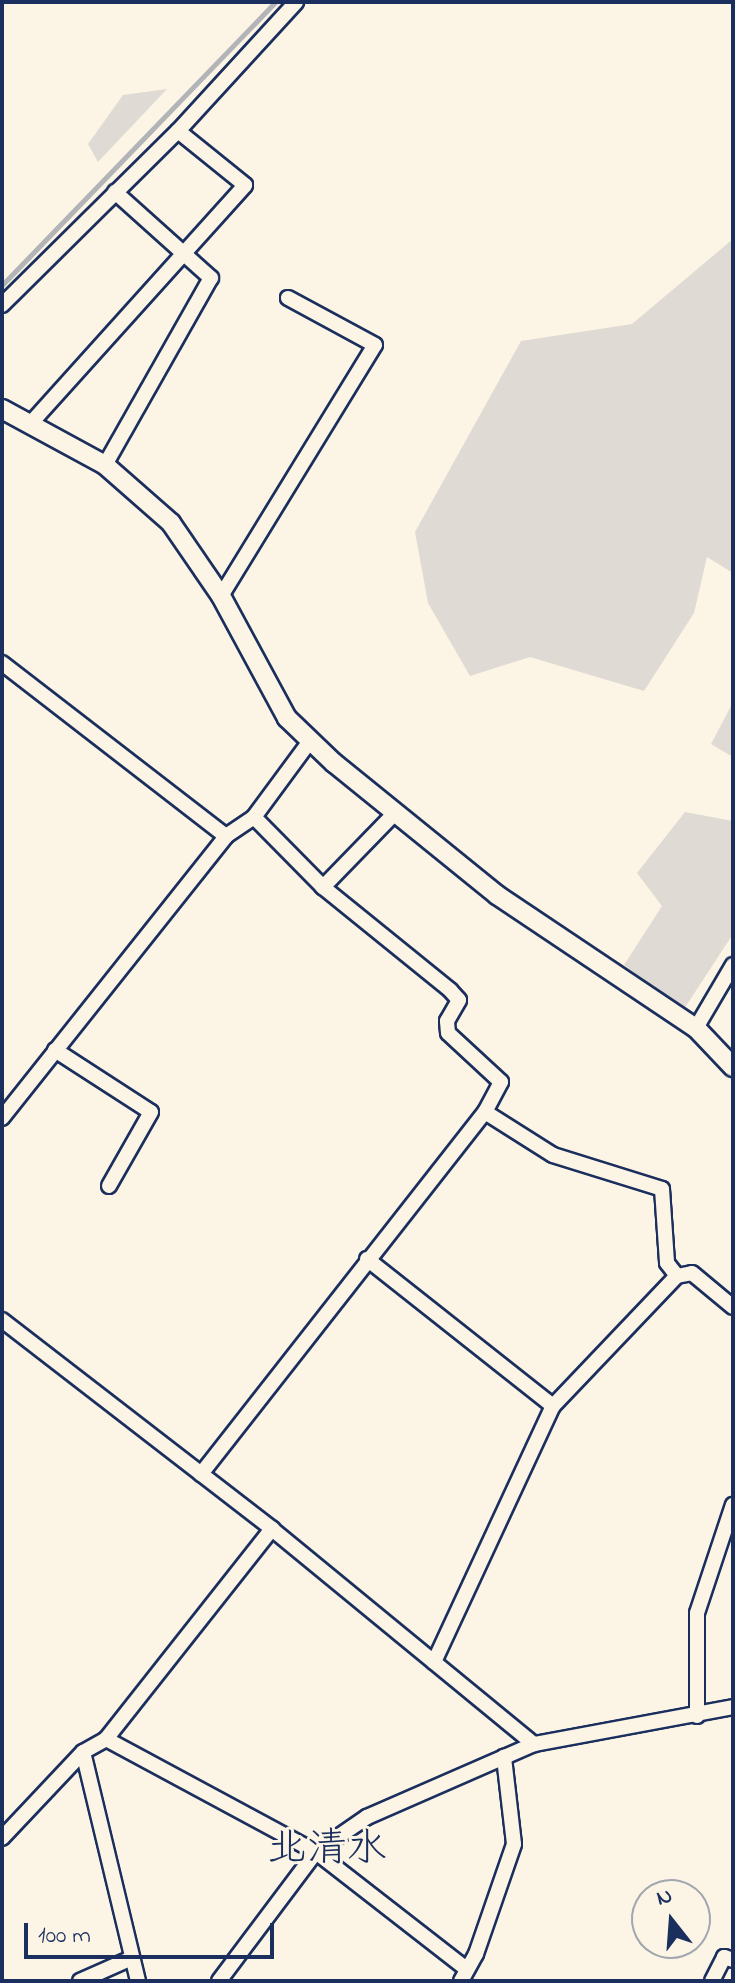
<!DOCTYPE html>
<html>
<head>
<meta charset="utf-8">
<style>
	body { margin:0 }
	#map { position:relative; width:735px; height:1983px; overflow:hidden; background:#fcf5e5; font-family:"Indie Flower","Klee One",sans-serif }
	div>[style] { position:absolute }
	[style*='--x'] { left:calc(var(--x)*1px); top:calc(var(--y)*1px); width:calc(var(--w)*1px); rotate:calc(var(--a)*1deg) }
	.green>* { inset:0; background:#dfdbd4 }
	.stream>* { height:5px; margin:-2.5px; padding:0 2.5px; transform-origin:2.5px; border-radius:2.5px; background:#b2b4b8 }
	.roads { filter:drop-shadow(2px 0 #1b2f5e) drop-shadow(-2px 0 #1b2f5e) drop-shadow(0 2px #1b2f5e) drop-shadow(0 -2px #1b2f5e) }
	.minor>* { height:14px; margin:-7px; padding:0 7px; transform-origin:7px; border-radius:7px; background:#fcf5e5 }
	.tertiary>* { height:18px; margin:-9px; padding:0 9px; transform-origin:9px; border-radius:9px; background:#fcf5e5 }
	span { translate:-50% -50%; white-space:nowrap; text-align:center; line-height:1.15; -webkit-text-stroke:6px #fcf5e5; paint-order:stroke }
	.quarter-label { font-size:40px; color:#1b2f5e }
	.frame { position:absolute; inset:0; border:4px solid #1b2f5e; pointer-events:none }
	.north { position:absolute; left:631px; top:1879px; width:80px; height:80px; box-sizing:border-box; background:#fcf5e5; border:2px solid #a2a6af; border-radius:50%; rotate:343deg; font-size:22px; font-weight:700; line-height:32px; text-align:center; color:#1b2f5e }
	.north::after { content:''; display:block; margin:auto; width:28px; height:36px; background:#1b2f5e; clip-path:polygon(50% 0,100% 100%,50% 72%,0 100%) }
	.scale { position:absolute; left:24px; top:1923px; width:250px; height:36px; box-sizing:border-box; border:4px solid #1b2f5e; border-top:0; padding-left:10px; font-size:24px; line-height:28px; white-space:nowrap; color:#1b2f5e; -webkit-text-stroke:6px #fcf5e5; paint-order:stroke }
</style>
</head>
<body>
<div id="map">
	<div class="green">
		<div style="clip-path:polygon(167px 89px,98px 162px,88px 144px,123px 95px)"></div>
		<div style="clip-path:polygon(733px 239px,733px 573px,707px 557px,694px 613px,644px 691px,530px 657px,470px 676px,428px 603px,415px 532px,521px 341px,632px 324px)"></div>
		<div style="clip-path:polygon(731px 706px,733px 706px,733px 757px,711px 744px)"></div>
		<div style="clip-path:polygon(685px 812px,733px 821px,733px 934px,684px 1009px,624px 965px,662px 906px,637px 873px)"></div>
	</div>
	<div class="stream">
		<div style="--x:2;--y:285;--w:393;--a:-46"></div>
	</div>
	<div class="roads">
		<div class="minor">
			<div style="--x:2;--y:305;--w:247;--a:-44.7"></div>
			<div style="--x:178;--y:131;--w:175;--a:-47.5"></div>
			<div style="--x:31;--y:423;--w:320;--a:-48"></div>
			<div style="--x:245;--y:185;--w:86;--a:-141.1"></div>
			<div style="--x:105;--y:465;--w:215;--a:-60.5"></div>
			<div style="--x:211;--y:278;--w:129;--a:-138.1"></div>
			<div style="--x:221;--y:596;--w:294;--a:-58.5"></div>
			<div style="--x:375;--y:345;--w:99;--a:-151.6"></div>
			<div style="--x:2;--y:663;--w:283;--a:37.7"></div>
			<div style="--x:323;--y:887;--w:103;--a:-45.8"></div>
			<div style="--x:696;--y:1028;--w:73;--a:-59.6"></div>
			<div style="--x:55;--y:1050;--w:114;--a:32.9"></div>
			<div style="--x:151;--y:1112;--w:85;--a:119.6"></div>
			<div style="--x:485;--y:1112;--w:80;--a:32.3"></div>
			<div style="--x:553;--y:1155;--w:114;--a:17.3"></div>
			<div style="--x:662;--y:1189;--w:74;--a:86.1"></div>
			<div style="--x:667;--y:1263;--w:16;--a:52"></div>
			<div style="--x:2;--y:1118;--w:360;--a:-51.5"></div>
			<div style="--x:226;--y:836;--w:34;--a:-34"></div>
			<div style="--x:254;--y:817;--w:94;--a:-53.6"></div>
			<div style="--x:367;--y:1259;--w:237;--a:38.3"></div>
			<div style="--x:553;--y:1406;--w:180;--a:-46.4"></div>
			<div style="--x:677;--y:1276;--w:15;--a:-11"></div>
			<div style="--x:692;--y:1273;--w:53;--a:39.7"></div>
			<div style="--x:2;--y:1320;--w:341;--a:37.7"></div>
			<div style="--x:272;--y:1529;--w:339;--a:39.4"></div>
			<div style="--x:201;--y:1474;--w:460;--a:-51.9"></div>
			<div style="--x:485;--y:1112;--w:34;--a:-62"></div>
			<div style="--x:501;--y:1082;--w:72;--a:-137.2"></div>
			<div style="--x:448;--y:1033;--w:12;--a:-95"></div>
			<div style="--x:447;--y:1021;--w:24;--a:-60"></div>
			<div style="--x:459;--y:1000;--w:13;--a:-132"></div>
			<div style="--x:450;--y:990;--w:164;--a:-141"></div>
			<div style="--x:323;--y:887;--w:98;--a:-134.6"></div>
			<div style="--x:434;--y:1662;--w:282;--a:-65.1"></div>
			<div style="--x:697;--y:1716;--w:103;--a:-90"></div>
			<div style="--x:697;--y:1613;--w:114;--a:-71.6"></div>
			<div style="--x:106;--y:1739;--w:238;--a:28.3"></div>
			<div style="--x:316;--y:1852;--w:189;--a:37.9"></div>
			<div style="--x:83;--y:1752;--w:236;--a:76.5"></div>
			<div style="--x:2;--y:1838;--w:118;--a:-46.7"></div>
			<div style="--x:83;--y:1752;--w:26;--a:-29"></div>
			<div style="--x:106;--y:1739;--w:268;--a:-51.7"></div>
			<div style="--x:80;--y:1981;--w:57;--a:-23.9"></div>
			<div style="--x:219;--y:1981;--w:161;--a:-53.1"></div>
			<div style="--x:316;--y:1852;--w:62;--a:-34.5"></div>
			<div style="--x:367;--y:1817;--w:182;--a:-23.6"></div>
			<div style="--x:534;--y:1744;--w:202;--a:-10.5"></div>
			<div style="--x:461;--y:1981;--w:31;--a:-61"></div>
			<div style="--x:476;--y:1954;--w:116;--a:-70.9"></div>
			<div style="--x:514;--y:1844;--w:88;--a:-96.6"></div>
			<div style="--x:712;--y:1981;--w:27;--a:-63"></div>
			<div style="--x:724;--y:1957;--w:9;--a:18"></div>
		</div>
		<div class="tertiary">
			<div style="--x:2;--y:409;--w:117;--a:28.5"></div>
			<div style="--x:105;--y:465;--w:88;--a:41.3"></div>
			<div style="--x:171;--y:523;--w:88;--a:55.6"></div>
			<div style="--x:221;--y:596;--w:139;--a:61.6"></div>
			<div style="--x:287;--y:718;--w:65;--a:43.8"></div>
			<div style="--x:334;--y:763;--w:210;--a:39"></div>
			<div style="--x:497;--y:895;--w:239;--a:33.8"></div>
			<div style="--x:696;--y:1028;--w:54;--a:46.5"></div>
		</div>
	</div>
	<div class="quarter-label">
		<span style="left:327px;top:1851px">北清水</span>
	</div>
	<div class="frame"></div>
	<div class="north">N</div>
	<div class="scale">100 m</div>
</div>
</body>
</html>
